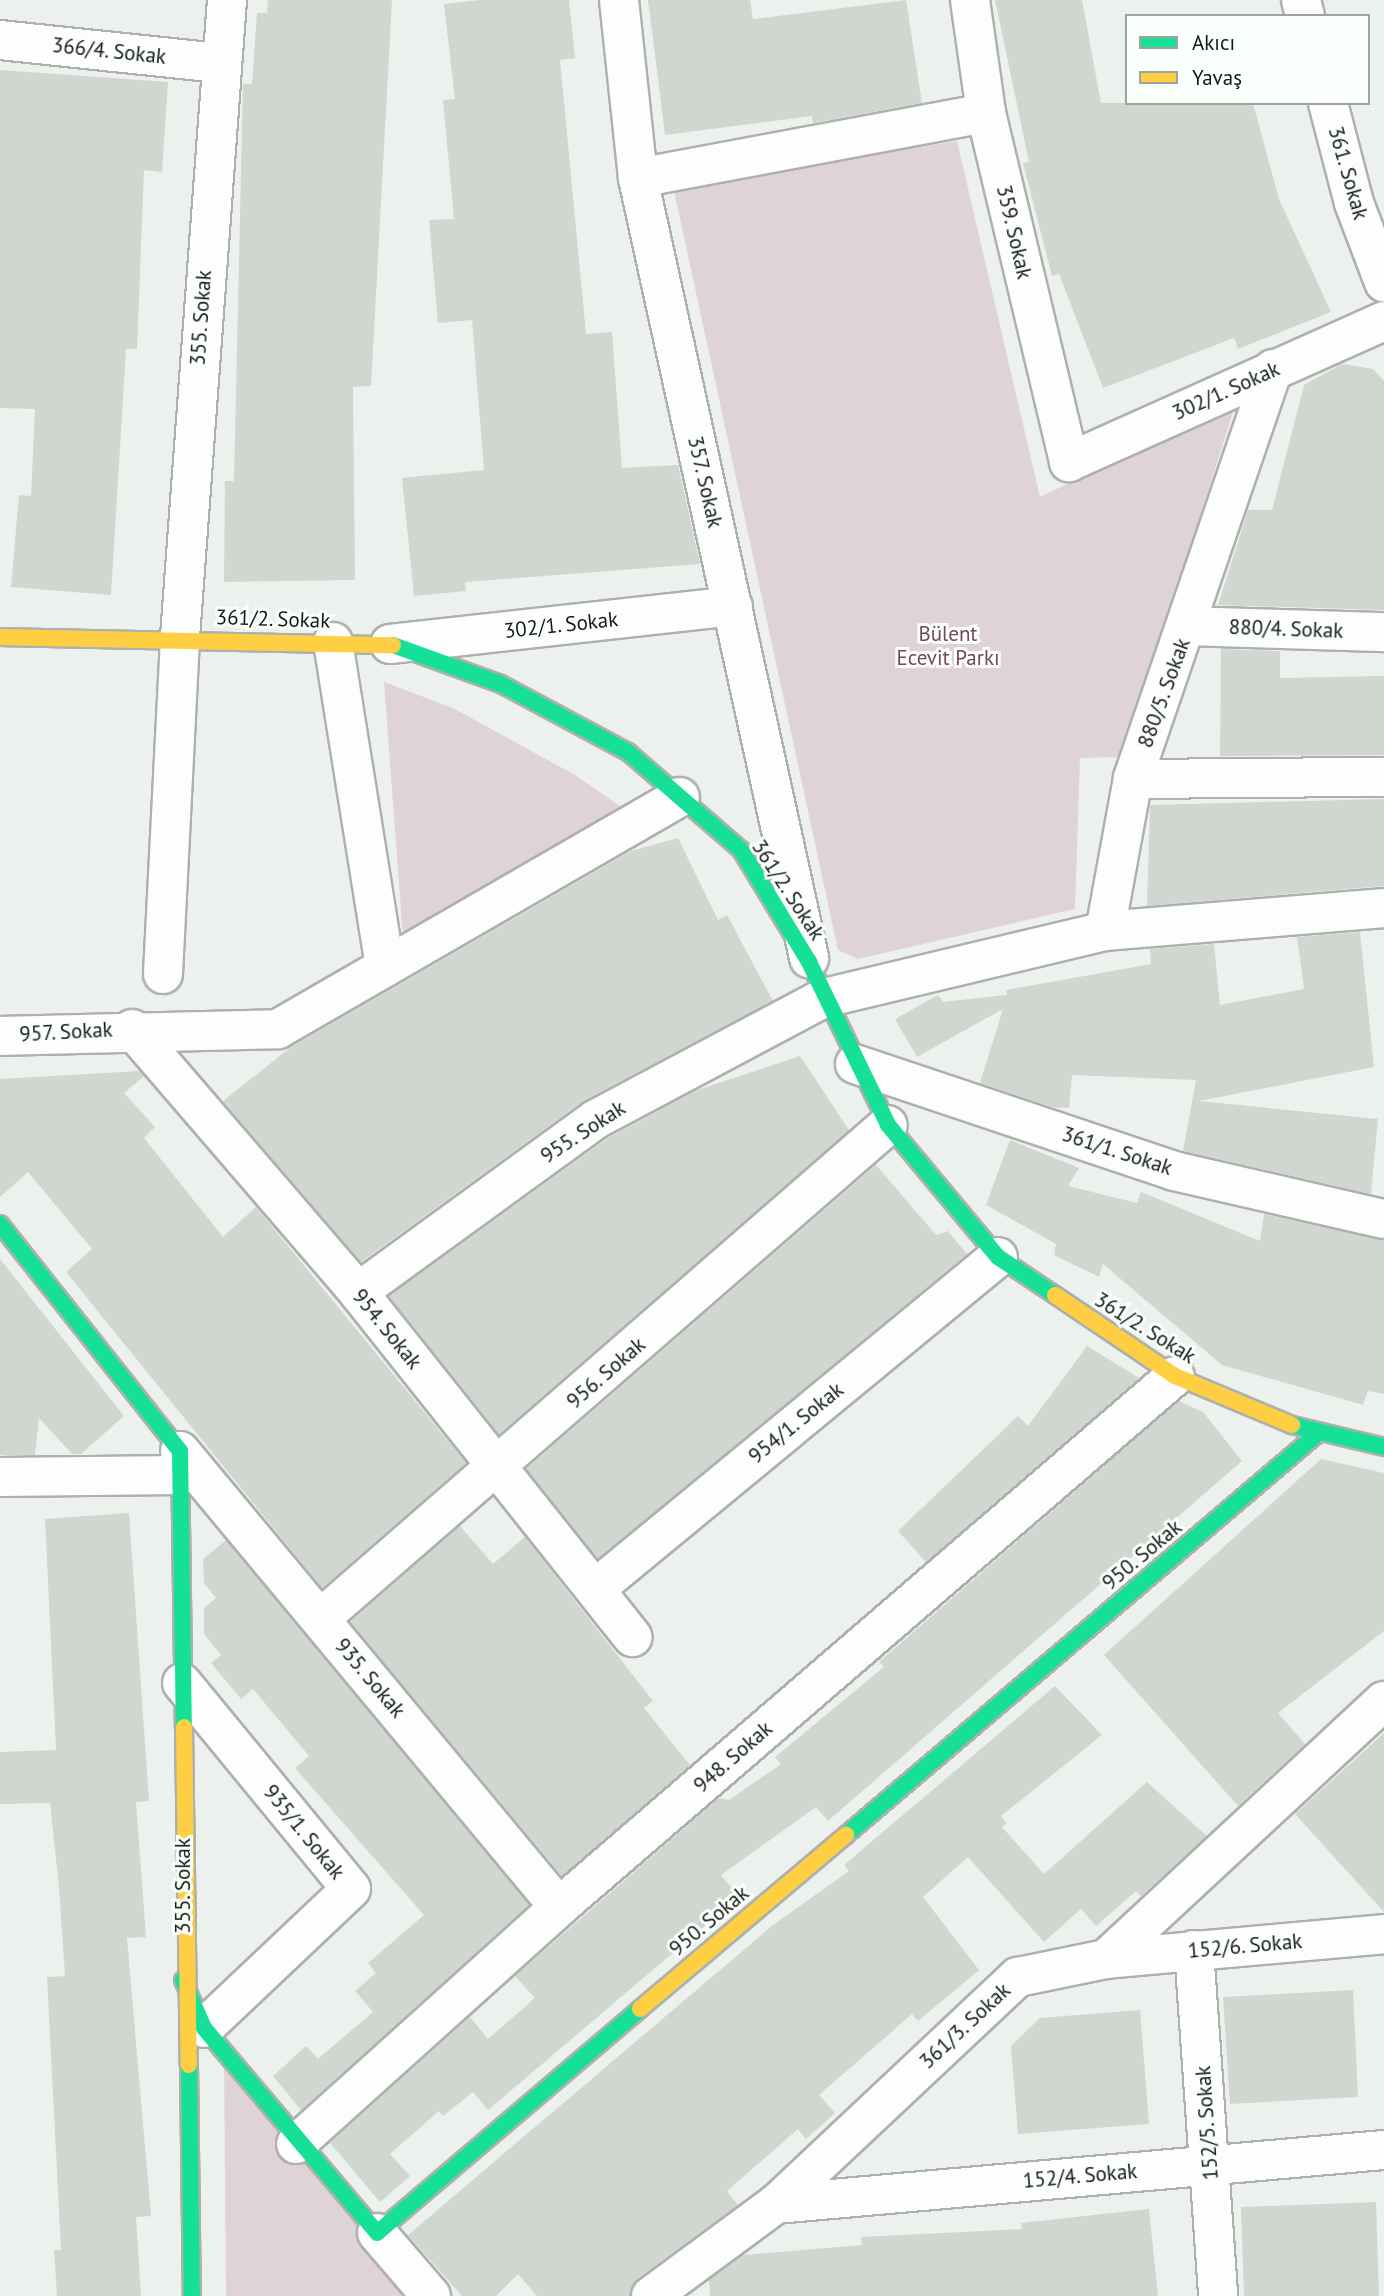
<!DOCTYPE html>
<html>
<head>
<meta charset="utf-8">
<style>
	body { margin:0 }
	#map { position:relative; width:1384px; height:2296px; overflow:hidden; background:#edf1ed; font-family:"PT Sans",sans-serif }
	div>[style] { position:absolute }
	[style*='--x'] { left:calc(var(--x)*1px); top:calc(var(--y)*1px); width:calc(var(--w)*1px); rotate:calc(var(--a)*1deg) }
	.green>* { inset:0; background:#dfd3d6 }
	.building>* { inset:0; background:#cfd7d0 }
	.roads { filter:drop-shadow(2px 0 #adb0ad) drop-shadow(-2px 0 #adb0ad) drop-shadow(0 2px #adb0ad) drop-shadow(0 -2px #adb0ad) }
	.street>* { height:38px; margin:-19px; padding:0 19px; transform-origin:19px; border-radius:19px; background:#fcfdfc }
	.fast>* { height:16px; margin:-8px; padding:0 8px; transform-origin:8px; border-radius:8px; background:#16e098 }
	.slow>* { height:16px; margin:-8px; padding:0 8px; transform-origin:8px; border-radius:8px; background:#ffcf43 }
	span { translate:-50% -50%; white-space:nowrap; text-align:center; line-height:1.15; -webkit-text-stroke:6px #fbfffb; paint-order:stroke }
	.street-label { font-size:21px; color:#161917 }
	.park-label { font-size:21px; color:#76465a }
	.legend { position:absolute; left:1125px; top:14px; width:245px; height:91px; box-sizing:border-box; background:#fbfffb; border:2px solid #9fa3a0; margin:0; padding:9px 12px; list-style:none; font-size:21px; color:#161917 }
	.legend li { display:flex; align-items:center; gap:14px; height:35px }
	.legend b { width:35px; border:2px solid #9fa3a0 }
</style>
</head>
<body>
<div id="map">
	<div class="green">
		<div style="clip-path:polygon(957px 141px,1040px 497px,1236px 402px,1125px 757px,1080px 758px,1075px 909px,858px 959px,838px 950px,673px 186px)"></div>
		<div style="clip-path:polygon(384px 682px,453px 708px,575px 775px,633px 815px,404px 951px)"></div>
		<div style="clip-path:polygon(224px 2054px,430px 2296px,226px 2296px)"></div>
	</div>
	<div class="building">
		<div style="clip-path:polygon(268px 0,392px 0,371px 386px,353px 387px,355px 580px,224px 582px,225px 481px,234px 481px,243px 84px,252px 84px,257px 13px,267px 13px)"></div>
		<div style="clip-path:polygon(481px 0,569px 0,575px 58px,560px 60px,586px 334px,612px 332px,622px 468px,678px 465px,700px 564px,465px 582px,466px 591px,414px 596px,402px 478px,484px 470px,472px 320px,438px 323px,429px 220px,454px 219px,443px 100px,455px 99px,444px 4px)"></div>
		<div style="clip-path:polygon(648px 0,750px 0,753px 19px,906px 0,922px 103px,813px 123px,812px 116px,665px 135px)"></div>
		<div style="clip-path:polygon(995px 0,1082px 0,1101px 103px,1253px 103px,1279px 199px,1331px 312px,1238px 349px,1234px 338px,1103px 388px,1059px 274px,1052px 276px,1023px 163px,1029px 162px)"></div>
		<div style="clip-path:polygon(0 70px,168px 82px,162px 172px,144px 170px,137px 349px,126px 349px,111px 595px,11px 587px,19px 495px,31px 496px,35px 409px,0 408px)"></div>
		<div style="clip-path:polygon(1342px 364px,1373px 369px,1384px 381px,1384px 610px,1218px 605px,1248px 510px,1272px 510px,1304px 385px)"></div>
		<div style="clip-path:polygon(1221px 649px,1280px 651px,1280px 678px,1384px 676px,1384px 755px,1220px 756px)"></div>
		<div style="clip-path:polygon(1384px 799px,1384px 886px,1147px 906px,1150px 805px)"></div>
		<div style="clip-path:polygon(678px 838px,718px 920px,727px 915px,773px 1001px,583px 1101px,361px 1262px,223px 1101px,291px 1047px,631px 851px)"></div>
		<div style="clip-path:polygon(1360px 932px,1374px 1067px,1199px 1101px,1378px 1119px,1371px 1194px,1183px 1151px,1196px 1080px,1072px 1075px,1069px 1108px,1052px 1107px,980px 1083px,1003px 1009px,917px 1057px,895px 1019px,938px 995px,943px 1002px,1007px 995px,1006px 990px,1151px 964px,1150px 949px,1214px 944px,1220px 1005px,1304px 989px,1297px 937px)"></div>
		<div style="clip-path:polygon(800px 1056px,849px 1130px,499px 1434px,389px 1296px,608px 1138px,697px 1090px)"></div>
		<div style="clip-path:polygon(139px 1071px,144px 1076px,124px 1093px,155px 1127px,144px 1138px,223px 1237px,256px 1207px,466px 1463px,322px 1588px,66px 1272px,92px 1249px,28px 1172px,0 1197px,0 1079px)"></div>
		<div style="clip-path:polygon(1010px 1140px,1079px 1168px,1068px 1186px,1137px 1203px,1141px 1192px,1260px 1241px,1264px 1214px,1384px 1240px,1384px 1394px,1368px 1391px,1363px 1405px,1222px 1365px,1103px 1264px,1099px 1277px,1054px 1255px,1056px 1244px,986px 1205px)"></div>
		<div style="clip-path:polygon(876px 1165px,936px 1235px,948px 1231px,967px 1254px,598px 1559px,526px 1469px)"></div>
		<div style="clip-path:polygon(0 1259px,124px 1416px,81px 1454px,72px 1454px,39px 1418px,35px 1455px,0 1455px)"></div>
		<div style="clip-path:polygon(1087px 1346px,1139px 1378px,926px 1562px,898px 1531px,1018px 1416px,1028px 1426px)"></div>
		<div style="clip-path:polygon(1179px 1401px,1203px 1412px,1242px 1461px,828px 1821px,816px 1807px,721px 1875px,739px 1897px,488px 2110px,473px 2092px,443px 2116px,439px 2111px,390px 2154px,410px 2176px,380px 2202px,330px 2143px,470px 2017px,488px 2039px,535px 1998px,515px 1976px,719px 1798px,729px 1800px,781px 1764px,775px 1757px,884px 1667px,879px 1662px)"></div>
		<div style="clip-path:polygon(1321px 1459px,1384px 1473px,1384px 1631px,1278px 1713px,1305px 1744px,1238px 1806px,1104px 1655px)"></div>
		<div style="clip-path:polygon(129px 1513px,149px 1801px,136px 1802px,146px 1937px,127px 1938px,151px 2216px,136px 2217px,141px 2296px,57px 2296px,54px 2250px,61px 2250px,47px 1977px,65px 1976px,59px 1888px,50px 1803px,0 1804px,0 1752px,56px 1750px,45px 1519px)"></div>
		<div style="clip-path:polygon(460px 1526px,493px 1564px,525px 1537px,653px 1701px,644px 1708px,690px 1765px,562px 1876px,350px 1622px)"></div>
		<div style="clip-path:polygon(226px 1540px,529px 1905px,301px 2110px,273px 2076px,306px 2046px,318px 2059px,373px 2012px,355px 1991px,376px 1973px,368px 1963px,424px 1915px,295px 1768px,309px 1756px,253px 1689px,241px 1699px,211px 1663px,221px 1655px,204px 1634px,204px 1608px,216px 1598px,204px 1583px,203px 1559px)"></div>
		<div style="clip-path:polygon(1055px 1686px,1102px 1735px,1001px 1816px,1007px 1823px,1002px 1827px,1044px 1874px,1147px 1782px,1207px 1836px,1141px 1896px,1136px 1891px,1096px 1926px,1081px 1909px,1044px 1942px,968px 1857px,923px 1897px,979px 1970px,918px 2021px,912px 2014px,819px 2095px,835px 2113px,806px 2139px,798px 2129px,727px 2191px,738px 2205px,638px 2278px,630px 2296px,537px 2296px,518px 2274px,496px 2296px,462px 2296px,408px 2235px,773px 1925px,849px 1871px,844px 1865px)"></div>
		<div style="clip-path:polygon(1384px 1733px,1384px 1912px,1295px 1814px)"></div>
		<div style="clip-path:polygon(1353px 1990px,1358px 2097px,1230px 2104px,1223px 1997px)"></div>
		<div style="clip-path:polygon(1140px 2010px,1149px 2124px,1018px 2134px,1011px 2046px,1040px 2018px)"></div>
		<div style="clip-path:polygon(1376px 2202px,1379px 2296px,1244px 2296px,1241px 2207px)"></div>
		<div style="clip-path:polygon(1149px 2209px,1158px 2296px,710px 2296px,709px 2280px,743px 2255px,862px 2245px,861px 2237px,1022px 2229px,1021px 2223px)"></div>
	</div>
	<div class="roads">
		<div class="street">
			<div style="--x:619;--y:0;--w:179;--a:83.9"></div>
			<div style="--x:638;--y:178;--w:799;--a:77.63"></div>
			<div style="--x:970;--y:0;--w:114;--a:81.9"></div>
			<div style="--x:986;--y:113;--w:359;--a:76.6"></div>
			<div style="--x:1069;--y:462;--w:345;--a:-24.1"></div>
			<div style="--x:1301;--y:0;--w:16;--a:76"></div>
			<div style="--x:0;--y:40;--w:219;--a:6"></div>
			<div style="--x:1328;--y:103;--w:103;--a:75.4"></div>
			<div style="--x:1354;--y:203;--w:85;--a:69.2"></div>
			<div style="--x:638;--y:178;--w:354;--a:-10.6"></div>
			<div style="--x:1273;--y:369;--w:433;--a:108.9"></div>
			<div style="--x:1133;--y:779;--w:251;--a:-0.5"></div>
			<div style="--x:1188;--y:626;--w:196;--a:1.8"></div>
			<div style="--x:333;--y:642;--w:329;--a:80.9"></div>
			<div style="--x:390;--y:644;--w:345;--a:-6.3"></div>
			<div style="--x:1105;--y:931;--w:155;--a:-79.6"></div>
			<div style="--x:163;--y:974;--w:337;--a:-87.1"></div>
			<div style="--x:180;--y:637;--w:639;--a:-85.78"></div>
			<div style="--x:132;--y:1029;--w:347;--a:49.3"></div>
			<div style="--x:358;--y:1292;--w:441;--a:51.5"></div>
			<div style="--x:0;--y:1036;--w:278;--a:-1.4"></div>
			<div style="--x:278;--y:1029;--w:464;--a:-30"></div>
			<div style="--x:855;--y:1064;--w:336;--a:18.5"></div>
			<div style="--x:1174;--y:1171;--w:215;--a:12.9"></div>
			<div style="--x:358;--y:1292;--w:294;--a:-36"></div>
			<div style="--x:596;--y:1119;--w:258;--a:-28"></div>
			<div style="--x:824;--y:998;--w:289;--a:-13.4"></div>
			<div style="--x:1105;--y:931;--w:280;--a:-4.7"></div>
			<div style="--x:180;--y:1451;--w:593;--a:50.27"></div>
			<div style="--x:0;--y:1477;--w:180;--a:-0.6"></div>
			<div style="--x:595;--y:1589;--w:522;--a:-39.48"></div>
			<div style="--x:321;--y:1618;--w:751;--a:-41.01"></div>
			<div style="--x:182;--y:1683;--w:266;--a:50.6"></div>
			<div style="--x:351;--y:1889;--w:202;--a:136.6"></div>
			<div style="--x:1194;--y:1950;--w:347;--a:86"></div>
			<div style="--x:1106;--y:1959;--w:279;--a:-5.1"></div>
			<div style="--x:296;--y:2144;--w:354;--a:-42"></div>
			<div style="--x:559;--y:1907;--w:813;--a:-40.76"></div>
			<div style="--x:776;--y:2204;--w:610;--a:-5.08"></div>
			<div style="--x:377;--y:2233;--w:83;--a:49.4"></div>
			<div style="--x:651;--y:2296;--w:155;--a:-36.4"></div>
			<div style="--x:776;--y:2204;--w:332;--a:-43.2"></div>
			<div style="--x:1018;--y:1977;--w:90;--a:-11.6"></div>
			<div style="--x:1106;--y:1959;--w:379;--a:-42.9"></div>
		</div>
		<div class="fast">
			<div style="--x:393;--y:645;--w:115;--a:19.9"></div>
			<div style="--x:501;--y:684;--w:144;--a:28.2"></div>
			<div style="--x:628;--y:752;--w:150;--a:40.9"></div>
			<div style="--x:741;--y:850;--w:131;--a:58.7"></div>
			<div style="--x:809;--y:962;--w:181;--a:64.1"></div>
			<div style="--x:888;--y:1125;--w:172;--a:50.2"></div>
			<div style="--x:998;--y:1257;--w:69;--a:33.7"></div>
			<div style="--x:0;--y:1224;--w:290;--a:51.6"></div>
			<div style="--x:180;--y:1451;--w:276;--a:89.2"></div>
			<div style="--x:1292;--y:1425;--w:95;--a:13.4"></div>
			<div style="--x:846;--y:1835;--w:617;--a:-40.4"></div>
			<div style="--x:183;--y:1980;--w:52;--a:66.4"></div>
			<div style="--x:204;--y:2028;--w:268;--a:49.8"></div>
			<div style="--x:377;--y:2233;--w:345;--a:-40.4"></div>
			<div style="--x:189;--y:2065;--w:231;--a:89.3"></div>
		</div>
		<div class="slow">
			<div style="--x:0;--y:637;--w:393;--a:1.2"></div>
			<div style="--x:1055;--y:1295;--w:145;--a:34"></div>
			<div style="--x:1175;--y:1376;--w:127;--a:22.7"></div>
			<div style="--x:184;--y:1727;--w:338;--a:89.2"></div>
			<div style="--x:640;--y:2009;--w:270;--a:-40.2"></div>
		</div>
	</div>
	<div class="street-label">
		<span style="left:109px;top:51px;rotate:6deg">366/4. Sokak</span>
		<span style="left:1348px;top:173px;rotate:74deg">361. Sokak</span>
		<span style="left:1014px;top:232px;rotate:77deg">359. Sokak</span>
		<span style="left:201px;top:318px;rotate:-86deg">355. Sokak</span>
		<span style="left:1226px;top:391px;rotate:-24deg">302/1. Sokak</span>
		<span style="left:705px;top:482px;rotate:77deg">357. Sokak</span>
		<span style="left:273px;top:619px;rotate:2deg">361/2. Sokak</span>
		<span style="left:561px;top:625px;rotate:-6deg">302/1. Sokak</span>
		<span style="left:1286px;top:629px;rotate:2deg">880/4. Sokak</span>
		<span style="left:1164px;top:693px;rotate:-70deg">880/5. Sokak</span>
		<span style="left:788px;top:890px;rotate:57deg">361/2. Sokak</span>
		<span style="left:66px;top:1032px;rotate:-3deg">957. Sokak</span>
		<span style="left:583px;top:1132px;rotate:-33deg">955. Sokak</span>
		<span style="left:1117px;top:1151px;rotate:18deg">361/1. Sokak</span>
		<span style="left:1145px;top:1328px;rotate:32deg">361/2. Sokak</span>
		<span style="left:387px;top:1329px;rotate:51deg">954. Sokak</span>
		<span style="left:606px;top:1373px;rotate:-41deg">956. Sokak</span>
		<span style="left:796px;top:1423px;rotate:-39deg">954/1. Sokak</span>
		<span style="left:1142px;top:1555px;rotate:-40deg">950. Sokak</span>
		<span style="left:370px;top:1678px;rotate:50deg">935. Sokak</span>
		<span style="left:733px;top:1757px;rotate:-41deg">948. Sokak</span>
		<span style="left:304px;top:1832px;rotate:51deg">935/1. Sokak</span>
		<span style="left:183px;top:1886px;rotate:-90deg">355. Sokak</span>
		<span style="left:709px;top:1921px;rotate:-40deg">950. Sokak</span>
		<span style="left:1245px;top:1946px;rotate:-5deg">152/6. Sokak</span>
		<span style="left:965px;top:2026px;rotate:-43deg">361/3. Sokak</span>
		<span style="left:1207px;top:2123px;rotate:-94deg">152/5. Sokak</span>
		<span style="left:1080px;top:2176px;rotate:-5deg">152/4. Sokak</span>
	</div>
	<div class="park-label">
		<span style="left:948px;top:646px">Bülent<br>Ecevit Parkı</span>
	</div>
	<ul class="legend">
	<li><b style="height:9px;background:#16e098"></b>Akıcı</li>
	<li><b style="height:9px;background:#ffcf43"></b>Yavaş</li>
	</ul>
</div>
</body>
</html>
